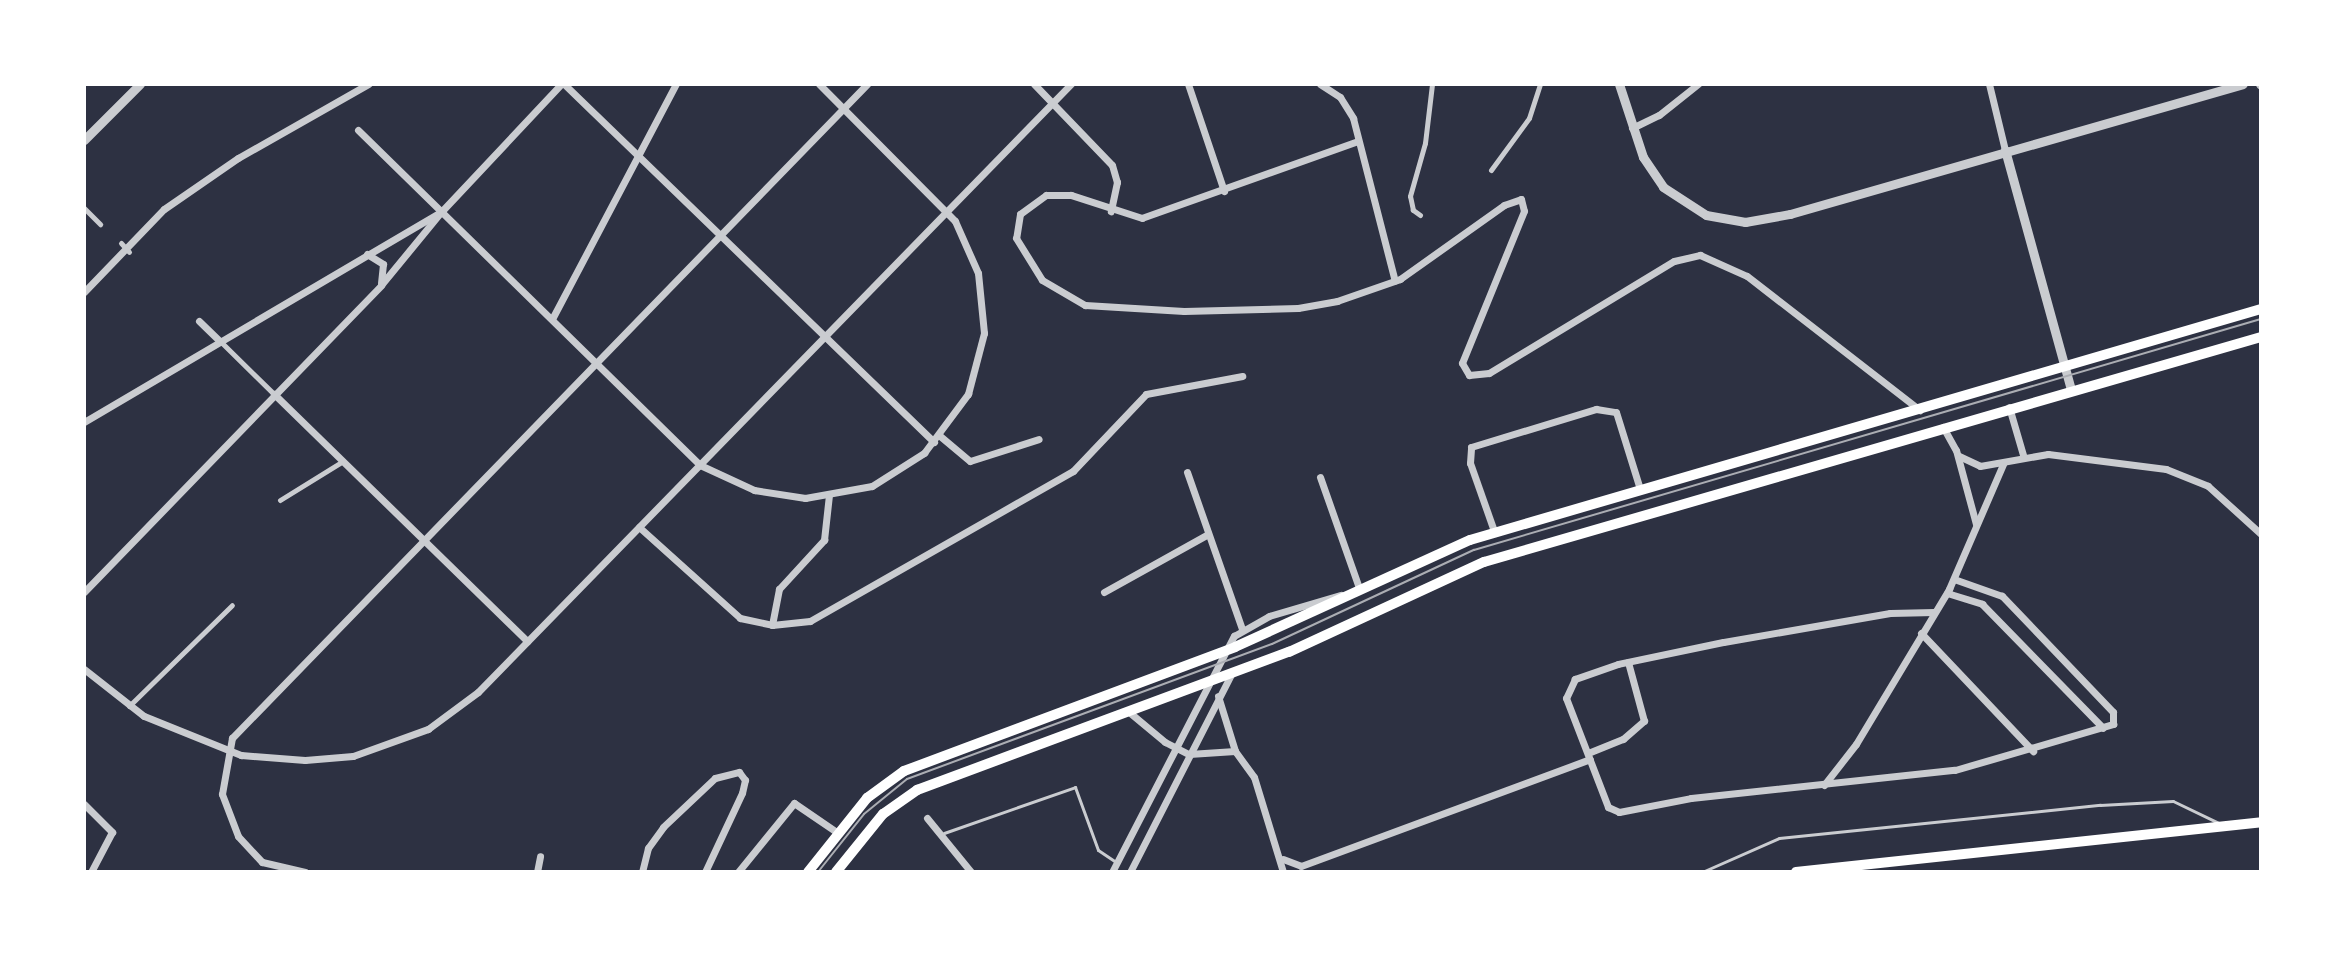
<!DOCTYPE html>
<html>
<head>
<meta charset="utf-8">
<style>
	body { margin:0 }
	#map { position:relative; width:2345px; height:956px; overflow:hidden; background:#2d3142; font-family:Ubuntu,sans-serif }
	div>[style] { position:absolute }
	[style*='--x'] { left:calc(var(--x)*1px); top:calc(var(--y)*1px); width:calc(var(--w)*1px); rotate:calc(var(--a)*1deg) }
	.service>* { height:3px; margin:-1.5px; padding:0 1.5px; transform-origin:1.5px; border-radius:1.5px; background:#caccd0 }
	.pedestrian>* { height:5px; margin:-2.5px; padding:0 2.5px; transform-origin:2.5px; border-radius:2.5px; background:#caccd0 }
	.minor>* { height:7px; margin:-3.5px; padding:0 3.5px; transform-origin:3.5px; border-radius:3.5px; background:#caccd0 }
	.tertiary>* { height:9px; margin:-4.5px; padding:0 4.5px; transform-origin:4.5px; border-radius:4.5px; background:#caccd0 }
	.secondary>* { height:10px; margin:-5px; padding:0 5px; transform-origin:5px; border-radius:5px; background:#fff }
	.tram>* { height:2px; margin:-1px; padding:0 1px; transform-origin:1px; border-radius:1px; background:#abadb3 }
	span { translate:-50% -50%; white-space:nowrap; text-align:center; line-height:1.15; -webkit-text-stroke:6px #fff; paint-order:stroke }
	.frame { position:absolute; inset:0; border:86px solid #fff; pointer-events:none }
</style>
</head>
<body>
<div id="map">
	<div class="service">
		<div style="--x:944;--y:833;--w:139;--a:-19.3"></div>
		<div style="--x:1075;--y:787;--w:67;--a:69.9"></div>
		<div style="--x:1098;--y:850;--w:22;--a:34"></div>
		<div style="--x:1702;--y:872;--w:84;--a:-23.8"></div>
		<div style="--x:1779;--y:838;--w:323;--a:-5.9"></div>
		<div style="--x:2100;--y:805;--w:73;--a:-3.1"></div>
		<div style="--x:2173;--y:801;--w:51;--a:25.6"></div>
	</div>
	<div class="pedestrian">
		<div style="--x:1491;--y:170;--w:64;--a:-53.8"></div>
		<div style="--x:1529;--y:118;--w:36;--a:-72"></div>
		<div style="--x:84;--y:208;--w:23;--a:45"></div>
		<div style="--x:1420;--y:215;--w:9;--a:-144"></div>
		<div style="--x:1413;--y:210;--w:14;--a:-102"></div>
		<div style="--x:1410;--y:196;--w:55;--a:-74.2"></div>
		<div style="--x:1425;--y:143;--w:59;--a:-83.2"></div>
		<div style="--x:121;--y:243;--w:12;--a:48"></div>
		<div style="--x:221;--y:342;--w:74;--a:44.5"></div>
		<div style="--x:280;--y:500;--w:74;--a:-31.8"></div>
		<div style="--x:129;--y:706;--w:144;--a:-44.4"></div>
	</div>
	<div class="minor">
		<div style="--x:564;--y:84;--w:515;--a:44.06"></div>
		<div style="--x:1034;--y:84;--w:112;--a:46.1"></div>
		<div style="--x:1112;--y:165;--w:18;--a:74"></div>
		<div style="--x:1117;--y:182;--w:30;--a:102"></div>
		<div style="--x:1188;--y:84;--w:113;--a:71.4"></div>
		<div style="--x:1320;--y:84;--w:24;--a:33"></div>
		<div style="--x:1340;--y:97;--w:25;--a:58"></div>
		<div style="--x:1353;--y:118;--w:168;--a:75.6"></div>
		<div style="--x:1989;--y:84;--w:68;--a:76.4"></div>
		<div style="--x:1632;--y:128;--w:30;--a:-26"></div>
		<div style="--x:1659;--y:115;--w:50;--a:-38.5"></div>
		<div style="--x:358;--y:130;--w:479;--a:44.4"></div>
		<div style="--x:700;--y:465;--w:60;--a:24.8"></div>
		<div style="--x:754;--y:490;--w:52;--a:8.9"></div>
		<div style="--x:805;--y:498;--w:68;--a:-10.2"></div>
		<div style="--x:872;--y:486;--w:62;--a:-32.4"></div>
		<div style="--x:924;--y:453;--w:74;--a:-53.3"></div>
		<div style="--x:968;--y:394;--w:63;--a:-75.3"></div>
		<div style="--x:984;--y:333;--w:60;--a:-95.7"></div>
		<div style="--x:978;--y:273;--w:57;--a:-113.9"></div>
		<div style="--x:955;--y:221;--w:193;--a:-134.8"></div>
		<div style="--x:1358;--y:141;--w:229;--a:160.4"></div>
		<div style="--x:1142;--y:218;--w:75;--a:-162.1"></div>
		<div style="--x:1071;--y:195;--w:25;--a:180"></div>
		<div style="--x:1046;--y:195;--w:32;--a:144"></div>
		<div style="--x:1020;--y:214;--w:24;--a:99"></div>
		<div style="--x:1016;--y:238;--w:49;--a:58.2"></div>
		<div style="--x:1042;--y:280;--w:50;--a:30.2"></div>
		<div style="--x:1085;--y:305;--w:99;--a:3.5"></div>
		<div style="--x:1184;--y:311;--w:114;--a:-1.5"></div>
		<div style="--x:1298;--y:308;--w:40;--a:-10"></div>
		<div style="--x:1337;--y:301;--w:67;--a:-19.2"></div>
		<div style="--x:1400;--y:279;--w:128;--a:-35.4"></div>
		<div style="--x:1504;--y:205;--w:18;--a:-19"></div>
		<div style="--x:1521;--y:199;--w:12;--a:76"></div>
		<div style="--x:1524;--y:211;--w:164;--a:112.2"></div>
		<div style="--x:1462;--y:363;--w:14;--a:60"></div>
		<div style="--x:1469;--y:375;--w:20;--a:-6"></div>
		<div style="--x:1489;--y:373;--w:216;--a:-31.2"></div>
		<div style="--x:1674;--y:261;--w:27;--a:-13"></div>
		<div style="--x:1700;--y:255;--w:51;--a:24.1"></div>
		<div style="--x:1747;--y:276;--w:219;--a:37.8"></div>
		<div style="--x:367;--y:254;--w:19;--a:32"></div>
		<div style="--x:383;--y:264;--w:19;--a:96"></div>
		<div style="--x:84;--y:292;--w:115;--a:-46.1"></div>
		<div style="--x:164;--y:209;--w:90;--a:-34.6"></div>
		<div style="--x:238;--y:158;--w:150;--a:-29.6"></div>
		<div style="--x:552;--y:319;--w:266;--a:-62.2"></div>
		<div style="--x:199;--y:321;--w:29;--a:44"></div>
		<div style="--x:274;--y:394;--w:354;--a:44.3"></div>
		<div style="--x:2009;--y:407;--w:50;--a:73.7"></div>
		<div style="--x:84;--y:422;--w:412;--a:-30.5"></div>
		<div style="--x:1943;--y:427;--w:26;--a:61"></div>
		<div style="--x:1956;--y:450;--w:77;--a:74.9"></div>
		<div style="--x:940;--y:436;--w:39;--a:40"></div>
		<div style="--x:970;--y:461;--w:72;--a:-17.7"></div>
		<div style="--x:1959;--y:456;--w:23;--a:25"></div>
		<div style="--x:1980;--y:466;--w:69;--a:-10"></div>
		<div style="--x:2048;--y:454;--w:119;--a:7.2"></div>
		<div style="--x:2166;--y:469;--w:45;--a:22"></div>
		<div style="--x:2208;--y:486;--w:72;--a:42.2"></div>
		<div style="--x:1187;--y:472;--w:166;--a:70.7"></div>
		<div style="--x:1320;--y:477;--w:118;--a:70.6"></div>
		<div style="--x:639;--y:527;--w:136;--a:42"></div>
		<div style="--x:740;--y:618;--w:33;--a:12"></div>
		<div style="--x:772;--y:625;--w:38;--a:-6"></div>
		<div style="--x:810;--y:621;--w:303;--a:-29.7"></div>
		<div style="--x:1073;--y:471;--w:106;--a:-46.5"></div>
		<div style="--x:1146;--y:394;--w:98;--a:-10.6"></div>
		<div style="--x:1494;--y:531;--w:72;--a:-109.4"></div>
		<div style="--x:1470;--y:463;--w:16;--a:-86"></div>
		<div style="--x:1471;--y:447;--w:131;--a:-16.9"></div>
		<div style="--x:1596;--y:409;--w:20;--a:9"></div>
		<div style="--x:1616;--y:412;--w:81;--a:72.7"></div>
		<div style="--x:84;--y:592;--w:427;--a:-45.9"></div>
		<div style="--x:381;--y:285;--w:94;--a:-50.6"></div>
		<div style="--x:441;--y:212;--w:175;--a:-46.8"></div>
		<div style="--x:1104;--y:592;--w:119;--a:-29.1"></div>
		<div style="--x:1947;--y:593;--w:37;--a:17"></div>
		<div style="--x:1982;--y:604;--w:173;--a:45.7"></div>
		<div style="--x:1934;--y:612;--w:44;--a:178.7"></div>
		<div style="--x:1890;--y:613;--w:169;--a:170.1"></div>
		<div style="--x:1723;--y:642;--w:107;--a:168.2"></div>
		<div style="--x:1618;--y:664;--w:46;--a:160.8"></div>
		<div style="--x:1575;--y:679;--w:21;--a:115"></div>
		<div style="--x:1566;--y:698;--w:117;--a:68.9"></div>
		<div style="--x:1608;--y:807;--w:12;--a:24"></div>
		<div style="--x:1619;--y:812;--w:73;--a:-11"></div>
		<div style="--x:1691;--y:798;--w:265;--a:-6.1"></div>
		<div style="--x:1955;--y:770;--w:165;--a:-16.2"></div>
		<div style="--x:2113;--y:724;--w:12;--a:-90"></div>
		<div style="--x:2113;--y:712;--w:161;--a:-133.7"></div>
		<div style="--x:2002;--y:596;--w:51;--a:-160.5"></div>
		<div style="--x:772;--y:625;--w:37;--a:-79"></div>
		<div style="--x:779;--y:589;--w:67;--a:-47.4"></div>
		<div style="--x:824;--y:540;--w:45;--a:-83.7"></div>
		<div style="--x:1921;--y:633;--w:163;--a:46.5"></div>
		<div style="--x:84;--y:669;--w:76;--a:38.1"></div>
		<div style="--x:144;--y:716;--w:105;--a:21.9"></div>
		<div style="--x:241;--y:755;--w:64;--a:4.5"></div>
		<div style="--x:305;--y:760;--w:48;--a:-4.8"></div>
		<div style="--x:353;--y:756;--w:80;--a:-19.8"></div>
		<div style="--x:428;--y:729;--w:62;--a:-36.5"></div>
		<div style="--x:478;--y:692;--w:849;--a:-45.72"></div>
		<div style="--x:1218;--y:696;--w:58;--a:72.8"></div>
		<div style="--x:1129;--y:712;--w:47;--a:39.8"></div>
		<div style="--x:1165;--y:742;--w:27;--a:27"></div>
		<div style="--x:1189;--y:754;--w:46;--a:-3.7"></div>
		<div style="--x:1235;--y:751;--w:32;--a:54"></div>
		<div style="--x:1254;--y:777;--w:99;--a:73"></div>
		<div style="--x:1588;--y:753;--w:38;--a:-22"></div>
		<div style="--x:1623;--y:739;--w:28;--a:-41"></div>
		<div style="--x:1644;--y:721;--w:61;--a:-105.2"></div>
		<div style="--x:1824;--y:785;--w:52;--a:-52"></div>
		<div style="--x:1856;--y:744;--w:181;--a:-59"></div>
		<div style="--x:1949;--y:589;--w:138;--a:-66.6"></div>
		<div style="--x:84;--y:804;--w:40;--a:45"></div>
		<div style="--x:112;--y:832;--w:45;--a:117.7"></div>
		<div style="--x:927;--y:818;--w:70;--a:50.8"></div>
		<div style="--x:1283;--y:859;--w:19;--a:21"></div>
		<div style="--x:1301;--y:866;--w:308;--a:-20.3"></div>
		<div style="--x:305;--y:872;--w:44;--a:-166.9"></div>
		<div style="--x:262;--y:862;--w:35;--a:-133"></div>
		<div style="--x:238;--y:836;--w:45;--a:-110.9"></div>
		<div style="--x:222;--y:794;--w:57;--a:-79.9"></div>
		<div style="--x:232;--y:738;--w:912;--a:-45.84"></div>
		<div style="--x:537;--y:872;--w:16;--a:-79"></div>
		<div style="--x:642;--y:872;--w:25;--a:-76"></div>
		<div style="--x:648;--y:848;--w:26;--a:-54"></div>
		<div style="--x:663;--y:827;--w:71;--a:-43.3"></div>
		<div style="--x:715;--y:778;--w:25;--a:-14"></div>
		<div style="--x:739;--y:772;--w:10;--a:53"></div>
		<div style="--x:745;--y:780;--w:13;--a:103"></div>
		<div style="--x:742;--y:793;--w:87;--a:115.1"></div>
		<div style="--x:738;--y:872;--w:89;--a:-50.9"></div>
		<div style="--x:794;--y:803;--w:53;--a:34.3"></div>
		<div style="--x:1112;--y:872;--w:266;--a:-62.7"></div>
		<div style="--x:1234;--y:636;--w:40;--a:-29.7"></div>
		<div style="--x:1269;--y:616;--w:75;--a:-16.3"></div>
		<div style="--x:1130;--y:872;--w:221;--a:-62.9"></div>
	</div>
	<div class="tertiary">
		<div style="--x:1619;--y:84;--w:77;--a:71.8"></div>
		<div style="--x:1643;--y:157;--w:36;--a:56"></div>
		<div style="--x:1663;--y:187;--w:51;--a:33.1"></div>
		<div style="--x:1706;--y:215;--w:40;--a:10"></div>
		<div style="--x:1745;--y:222;--w:46;--a:-10.1"></div>
		<div style="--x:1790;--y:214;--w:471;--a:-16"></div>
		<div style="--x:2260;--y:84;--w:1;--a:45"></div>
		<div style="--x:84;--y:140;--w:79;--a:-45"></div>
		<div style="--x:2005;--y:150;--w:248;--a:74.6"></div>
	</div>
	<div class="secondary">
		<div style="--x:808;--y:872;--w:95;--a:-51.4"></div>
		<div style="--x:867;--y:798;--w:46;--a:-36.1"></div>
		<div style="--x:904;--y:771;--w:353;--a:-20.5"></div>
		<div style="--x:1235;--y:647;--w:258;--a:-24.5"></div>
		<div style="--x:1470;--y:540;--w:824;--a:-16.28"></div>
		<div style="--x:836;--y:872;--w:75;--a:-51"></div>
		<div style="--x:883;--y:814;--w:42;--a:-35.2"></div>
		<div style="--x:917;--y:790;--w:397;--a:-20.4"></div>
		<div style="--x:1289;--y:652;--w:215;--a:-24.8"></div>
		<div style="--x:1484;--y:562;--w:809;--a:-16.15"></div>
		<div style="--x:1796;--y:872;--w:468;--a:-6.1"></div>
	</div>
	<div class="tram">
		<div style="--x:818;--y:872;--w:74;--a:-51.6"></div>
		<div style="--x:864;--y:814;--w:55;--a:-39.1"></div>
		<div style="--x:907;--y:779;--w:389;--a:-20.3"></div>
		<div style="--x:1272;--y:644;--w:223;--a:-25"></div>
		<div style="--x:1474;--y:550;--w:820;--a:-16.36"></div>
	</div>
	<div class="frame"></div>
</div>
</body>
</html>
